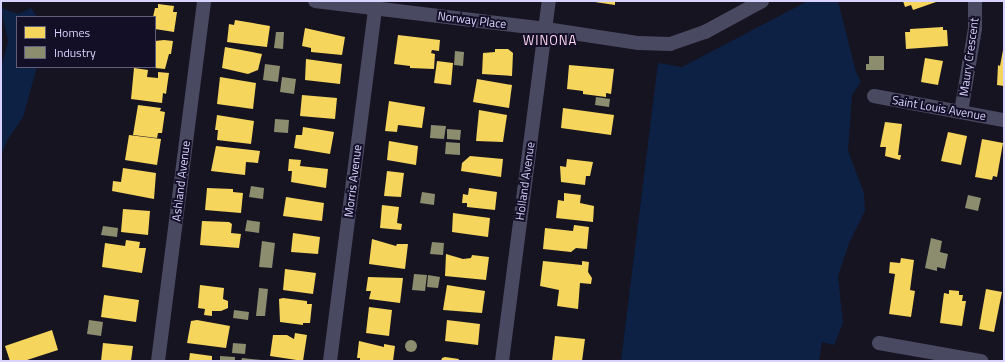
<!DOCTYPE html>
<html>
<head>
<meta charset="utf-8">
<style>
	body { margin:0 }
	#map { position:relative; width:1005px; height:362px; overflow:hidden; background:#161421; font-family:"Titillium Web",sans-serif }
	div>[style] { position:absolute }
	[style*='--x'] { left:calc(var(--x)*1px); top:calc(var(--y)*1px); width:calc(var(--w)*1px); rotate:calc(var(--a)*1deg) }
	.water>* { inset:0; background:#0d2144 }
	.homes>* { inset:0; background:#f6d55c }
	.industry>* { inset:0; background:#8c8c6e }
	.round { border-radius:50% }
	.minor>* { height:14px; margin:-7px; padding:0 7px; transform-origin:7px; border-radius:7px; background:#4a4962 }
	span { translate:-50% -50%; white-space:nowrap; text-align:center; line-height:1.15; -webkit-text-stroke:4px #130f26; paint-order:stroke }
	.street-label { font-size:12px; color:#d9d4ff }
	.neighbourhood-label { font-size:13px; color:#ffd6f0; letter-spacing:1px }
	.frame { position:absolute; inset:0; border:2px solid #d9d4ff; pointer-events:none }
	.legend { position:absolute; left:16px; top:16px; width:140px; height:52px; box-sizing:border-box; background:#130f26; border:1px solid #625e7d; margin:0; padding:5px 7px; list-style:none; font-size:12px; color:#d9d4ff }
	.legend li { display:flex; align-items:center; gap:8px; height:20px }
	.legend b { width:20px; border:1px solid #625e7d }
</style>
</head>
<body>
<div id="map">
	<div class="water">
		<div style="clip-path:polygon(808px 1px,838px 1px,856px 72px,861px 82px,852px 95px,848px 151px,864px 193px,865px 211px,850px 241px,838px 276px,843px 323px,834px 345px,822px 342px,819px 361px,621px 361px,658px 63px,682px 67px)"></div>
		<div style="clip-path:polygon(1px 8px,18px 14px,31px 8px,37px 17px,17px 17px,17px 67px,37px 67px,23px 117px,8px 139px,1px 155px,1px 68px,8px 42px)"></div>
	</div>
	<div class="homes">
		<div style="clip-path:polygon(588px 1px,615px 1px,615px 5px)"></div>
		<div style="clip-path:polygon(903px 1px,939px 1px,913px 10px,911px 5px,905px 7px)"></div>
		<div style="clip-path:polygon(158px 4px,174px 6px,173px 12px,177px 12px,174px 32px,155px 29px,153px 17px,155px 8px,158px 8px)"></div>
		<div style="clip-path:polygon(235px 20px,270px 26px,267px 47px,227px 42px,229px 24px,234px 25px)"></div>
		<div style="clip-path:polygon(943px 27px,943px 30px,947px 30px,948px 46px,906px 49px,905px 32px,910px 32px,910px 29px)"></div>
		<div style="clip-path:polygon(305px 28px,345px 37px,342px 55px,311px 52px,311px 48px,302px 46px)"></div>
		<div style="clip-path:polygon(398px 35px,440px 40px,439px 51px,432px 50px,431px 53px,435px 54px,434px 69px,410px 68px,410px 66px,394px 64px)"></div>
		<div style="clip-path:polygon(164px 40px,173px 41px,171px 54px,169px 54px,165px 69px,155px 68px,155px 41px)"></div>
		<div style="clip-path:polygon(225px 47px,262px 54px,258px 70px,248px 74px,222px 68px)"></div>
		<div style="clip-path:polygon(495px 49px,508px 49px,513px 53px,512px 76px,482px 74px,483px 53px,495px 52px)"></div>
		<div style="clip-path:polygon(1003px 50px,1004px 50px,1004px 86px,997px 85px,998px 65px,1000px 66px)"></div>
		<div style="clip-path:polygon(925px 58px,943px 61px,938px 85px,921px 82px)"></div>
		<div style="clip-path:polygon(306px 59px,342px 64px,340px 84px,305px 80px)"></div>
		<div style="clip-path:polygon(437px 61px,453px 63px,451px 85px,434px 83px)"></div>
		<div style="clip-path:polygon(569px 65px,614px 69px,611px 94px,606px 93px,606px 97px,583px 94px,583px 91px,567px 89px)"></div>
		<div style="clip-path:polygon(134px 68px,148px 70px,147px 77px,158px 78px,158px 72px,169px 73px,166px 94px,163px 93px,162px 103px,131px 99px)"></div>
		<div style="clip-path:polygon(220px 77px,256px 83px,253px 109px,217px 104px)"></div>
		<div style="clip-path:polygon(477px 79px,512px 85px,509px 108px,473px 102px)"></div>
		<div style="clip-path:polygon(302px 95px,337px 98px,335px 119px,300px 116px)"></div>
		<div style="clip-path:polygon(389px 101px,425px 107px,422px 128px,398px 125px,397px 132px,385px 131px)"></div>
		<div style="clip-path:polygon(138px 105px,161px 108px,160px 111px,165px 112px,162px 133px,158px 133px,157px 138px,133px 135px)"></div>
		<div style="clip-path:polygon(563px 108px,614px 115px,611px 135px,561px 128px)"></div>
		<div style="clip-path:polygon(479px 110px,507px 115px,503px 142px,476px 141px)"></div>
		<div style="clip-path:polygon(217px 115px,254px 121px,251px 144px,217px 140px,218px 130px,215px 130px)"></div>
		<div style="clip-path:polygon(885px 122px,902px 124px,898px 155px,901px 155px,900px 160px,885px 156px,886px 147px,880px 147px)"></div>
		<div style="clip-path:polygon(303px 127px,334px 132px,330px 154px,294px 148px,296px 135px,302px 135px)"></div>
		<div style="clip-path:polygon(948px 132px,967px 136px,961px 165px,941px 161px)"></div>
		<div style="clip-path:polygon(129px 135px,161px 139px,157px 165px,125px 160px)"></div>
		<div style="clip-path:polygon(982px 139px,1003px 143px,997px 177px,993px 176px,992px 180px,975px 177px)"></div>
		<div style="clip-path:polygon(389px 141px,418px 146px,416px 165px,387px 160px)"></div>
		<div style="clip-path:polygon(216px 146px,260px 151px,258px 163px,246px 162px,245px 175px,211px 171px)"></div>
		<div style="clip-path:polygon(470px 156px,503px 159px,501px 177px,461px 171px,462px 163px)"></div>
		<div style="clip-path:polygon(289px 159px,301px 160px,300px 166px,328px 169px,326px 188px,291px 182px,292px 171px,288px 171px)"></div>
		<div style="clip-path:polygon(567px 159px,593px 162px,590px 176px,586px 176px,585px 185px,561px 182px,560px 166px,566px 167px)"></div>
		<div style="clip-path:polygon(123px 168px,156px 173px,154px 199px,112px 191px,113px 181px,121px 182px)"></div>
		<div style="clip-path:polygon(387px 171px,404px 173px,401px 197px,384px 196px)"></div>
		<div style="clip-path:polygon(207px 188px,233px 189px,233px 192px,243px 193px,241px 213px,205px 210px)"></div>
		<div style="clip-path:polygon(469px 188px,497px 192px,495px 210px,467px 207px,467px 203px,462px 203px,463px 194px,468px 195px)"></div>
		<div style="clip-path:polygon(564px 193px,581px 195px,580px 203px,594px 206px,593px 222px,556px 218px,558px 200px,564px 201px)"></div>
		<div style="clip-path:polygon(286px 197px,324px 203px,322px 221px,283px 216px)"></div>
		<div style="clip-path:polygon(382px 205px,399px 207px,397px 223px,402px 224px,401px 230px,380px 228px)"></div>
		<div style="clip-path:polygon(123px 209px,150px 211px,148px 235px,121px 232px)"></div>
		<div style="clip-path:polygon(453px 213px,490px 218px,488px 237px,452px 232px)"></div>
		<div style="clip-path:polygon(202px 221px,229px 222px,232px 224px,231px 233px,241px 234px,239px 248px,200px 245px)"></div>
		<div style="clip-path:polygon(574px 225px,589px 227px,587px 249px,576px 248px,571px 252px,543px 249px,545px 228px,573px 231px)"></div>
		<div style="clip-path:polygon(293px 233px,320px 237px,318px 254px,291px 252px)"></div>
		<div style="clip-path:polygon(372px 239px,396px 246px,397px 244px,408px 244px,405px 269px,369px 264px)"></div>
		<div style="clip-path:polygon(126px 240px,140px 242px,139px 248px,146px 248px,142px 273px,102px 267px,105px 243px,125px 246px)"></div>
		<div style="clip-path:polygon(446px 254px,463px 259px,471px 258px,472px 255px,489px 257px,486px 280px,445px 276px)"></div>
		<div style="clip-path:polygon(901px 258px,914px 260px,910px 290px,915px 291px,911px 317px,889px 314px,895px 274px,889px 273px,890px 262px,900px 263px)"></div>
		<div style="clip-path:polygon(543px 261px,582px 265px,582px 261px,589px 262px,588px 272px,592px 278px,591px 284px,580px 283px,578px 309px,557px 306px,559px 290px,540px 286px)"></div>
		<div style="clip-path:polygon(285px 269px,316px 273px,313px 294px,283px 290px)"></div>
		<div style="clip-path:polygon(368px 277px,403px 278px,400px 303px,369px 299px,371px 291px,366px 291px)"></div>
		<div style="clip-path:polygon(200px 285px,224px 288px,223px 299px,228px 301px,228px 308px,221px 311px,212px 311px,212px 316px,204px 315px,205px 309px,198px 308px)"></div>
		<div style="clip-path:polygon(447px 285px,485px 291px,482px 313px,443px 310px)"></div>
		<div style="clip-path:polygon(986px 289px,1002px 292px,994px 332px,979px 329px)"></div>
		<div style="clip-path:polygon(949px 290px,959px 291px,959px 295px,963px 295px,962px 301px,966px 301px,962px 326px,940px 323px,944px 293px,949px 294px)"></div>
		<div style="clip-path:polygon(104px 295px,139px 300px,136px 322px,101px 317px)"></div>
		<div style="clip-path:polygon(283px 298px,307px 301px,307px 304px,312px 304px,310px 323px,303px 323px,303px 325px,280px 322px,279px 299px)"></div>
		<div style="clip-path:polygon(369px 307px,392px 310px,389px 336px,366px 333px)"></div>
		<div style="clip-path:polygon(197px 320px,230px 326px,226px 348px,187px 343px,191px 321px)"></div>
		<div style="clip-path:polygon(447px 320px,480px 324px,478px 345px,445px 341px)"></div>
		<div style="clip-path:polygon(52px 330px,58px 350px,24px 361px,10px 361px,5px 346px)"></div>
		<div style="clip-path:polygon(295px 333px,307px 335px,303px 361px,270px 356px,273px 335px,287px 335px,294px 339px)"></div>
		<div style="clip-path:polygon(555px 336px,585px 339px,582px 361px,552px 361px)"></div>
		<div style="clip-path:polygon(359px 341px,384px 347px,384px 344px,395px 346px,393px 361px,360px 361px,360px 358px,357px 358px)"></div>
		<div style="clip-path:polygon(103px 343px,133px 346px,131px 361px,101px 361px)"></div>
		<div style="clip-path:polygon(190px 353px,212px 356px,212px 361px,189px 361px)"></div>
		<div style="clip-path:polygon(445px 357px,459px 359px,458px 361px,441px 361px,442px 358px)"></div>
	</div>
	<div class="industry">
		<div style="clip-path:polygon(276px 32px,284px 32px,283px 49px,274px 48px)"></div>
		<div style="clip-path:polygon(455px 51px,464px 52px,463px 66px,454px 65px)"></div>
		<div style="clip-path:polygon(869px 56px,884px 56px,884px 70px,866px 70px,866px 64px,869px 64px)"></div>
		<div style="clip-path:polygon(265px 64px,280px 66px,278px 82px,263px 80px)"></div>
		<div style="clip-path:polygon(282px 77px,296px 79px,294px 94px,280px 92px)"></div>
		<div style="clip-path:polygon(596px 97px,610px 99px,609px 107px,595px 105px)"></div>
		<div style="clip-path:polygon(275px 119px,289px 120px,288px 133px,274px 132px)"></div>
		<div style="clip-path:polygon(431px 125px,446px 126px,444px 139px,430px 138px)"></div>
		<div style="clip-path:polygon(447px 129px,461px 130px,460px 140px,447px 139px)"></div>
		<div style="clip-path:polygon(446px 142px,460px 143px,460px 155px,445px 154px)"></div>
		<div style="clip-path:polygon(251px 186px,264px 188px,263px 199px,249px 197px)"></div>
		<div style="clip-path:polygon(422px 192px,435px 194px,434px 205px,420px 203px)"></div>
		<div style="clip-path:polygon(968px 195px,981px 198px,978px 211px,965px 208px)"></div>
		<div style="clip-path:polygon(247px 220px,260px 222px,259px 233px,245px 231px)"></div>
		<div style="clip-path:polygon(103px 226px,118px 228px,117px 237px,101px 235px)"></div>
		<div style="clip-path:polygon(931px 238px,942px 241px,940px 252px,948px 254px,945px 269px,937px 267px,937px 271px,925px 268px)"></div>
		<div style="clip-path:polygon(262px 241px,275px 243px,272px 268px,259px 267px)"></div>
		<div style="clip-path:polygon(432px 242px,444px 243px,443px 255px,430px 254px)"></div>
		<div style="clip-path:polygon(414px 274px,427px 275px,425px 291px,412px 290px)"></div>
		<div style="clip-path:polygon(428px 275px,440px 277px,438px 288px,427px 287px)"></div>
		<div style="clip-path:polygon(259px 288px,268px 289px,265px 316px,256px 316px)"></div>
		<div style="clip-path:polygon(234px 310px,249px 312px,248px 320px,233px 318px)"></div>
		<div style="clip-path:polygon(89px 320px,103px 322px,101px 336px,87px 334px)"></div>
		<div class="round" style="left:405px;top:340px;width:12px;height:12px"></div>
		<div style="clip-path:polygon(233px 343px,246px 344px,245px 354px,232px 353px)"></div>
		<div style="clip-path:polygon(220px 356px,235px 357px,235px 361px,220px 361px)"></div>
		<div style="clip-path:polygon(242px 358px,262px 360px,262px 361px,241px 361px)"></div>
	</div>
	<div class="minor">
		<div style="--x:315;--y:1;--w:233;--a:6.9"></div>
		<div style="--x:546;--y:29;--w:94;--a:8.6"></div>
		<div style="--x:639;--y:43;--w:31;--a:2"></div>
		<div style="--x:670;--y:44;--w:37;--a:-19"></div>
		<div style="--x:705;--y:32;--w:65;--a:-28.5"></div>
		<div style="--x:874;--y:96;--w:132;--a:10.5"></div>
		<div style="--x:961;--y:112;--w:85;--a:-80.5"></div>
		<div style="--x:975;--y:28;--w:27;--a:-90"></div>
		<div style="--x:879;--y:343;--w:104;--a:10"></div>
		<div style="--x:158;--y:361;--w:363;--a:-82.7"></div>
		<div style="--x:330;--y:361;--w:363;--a:-82.7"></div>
		<div style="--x:502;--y:361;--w:363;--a:-82.6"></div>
	</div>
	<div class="street-label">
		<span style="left:472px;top:20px;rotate:7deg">Norway Place</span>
		<span style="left:969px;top:57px;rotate:-82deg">Maury Crescent</span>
		<span style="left:939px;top:108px;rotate:10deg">Saint Louis Avenue</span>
		<span style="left:181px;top:181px;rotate:-83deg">Ashland Avenue</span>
		<span style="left:353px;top:181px;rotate:-83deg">Morris Avenue</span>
		<span style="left:525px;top:181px;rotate:-82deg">Holland Avenue</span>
	</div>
	<div class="neighbourhood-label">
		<span style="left:550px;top:40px">WINONA</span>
	</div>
	<div class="frame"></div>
	<ul class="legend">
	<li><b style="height:11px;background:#f6d55c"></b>Homes</li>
	<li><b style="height:11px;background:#8c8c6e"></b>Industry</li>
	</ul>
</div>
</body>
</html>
